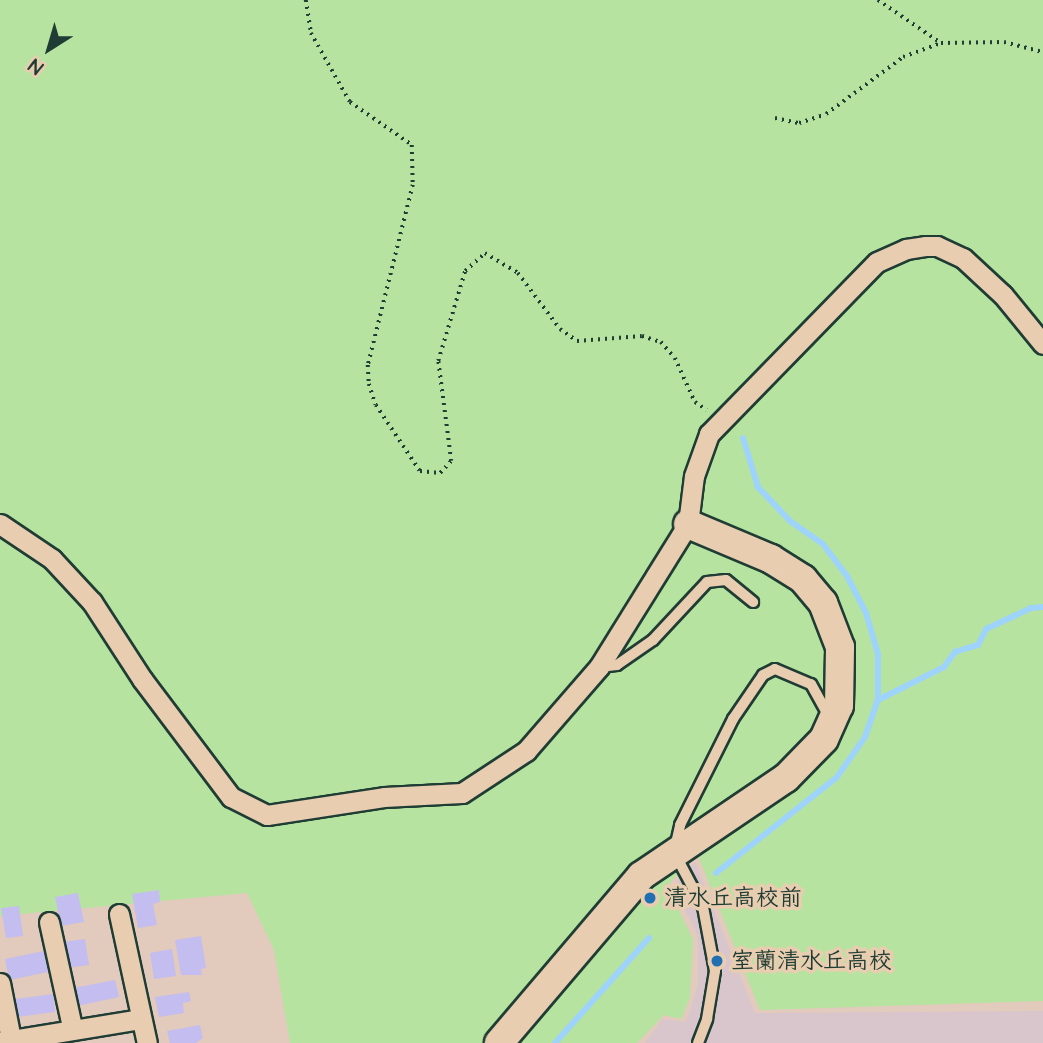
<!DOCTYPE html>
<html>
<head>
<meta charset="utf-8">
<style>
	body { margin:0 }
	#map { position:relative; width:1043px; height:1043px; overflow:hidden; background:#e2cabd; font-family:"Architects Daughter","Klee One",sans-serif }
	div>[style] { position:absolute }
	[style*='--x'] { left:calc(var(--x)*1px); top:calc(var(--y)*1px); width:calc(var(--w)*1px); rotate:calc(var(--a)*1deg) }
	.built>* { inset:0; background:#d9c6cc }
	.green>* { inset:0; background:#b7e3a0 }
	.stream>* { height:6px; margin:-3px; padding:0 3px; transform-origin:3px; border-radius:3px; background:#9ed3fc }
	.building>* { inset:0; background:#c4bdef }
	.path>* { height:3.5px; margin-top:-1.75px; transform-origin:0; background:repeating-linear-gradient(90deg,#1f3d34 0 2px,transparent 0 7px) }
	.roads { filter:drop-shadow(2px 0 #1f3d34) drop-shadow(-2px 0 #1f3d34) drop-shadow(0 2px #1f3d34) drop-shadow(0 -2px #1f3d34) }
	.lane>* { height:10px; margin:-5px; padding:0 5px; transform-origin:5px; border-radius:5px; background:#e9cdb0 }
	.street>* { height:19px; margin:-9.5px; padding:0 9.5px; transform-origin:9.5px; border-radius:9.5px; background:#e9cdb0 }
	.secondary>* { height:28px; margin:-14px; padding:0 14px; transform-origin:14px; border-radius:14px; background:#e9cdb0 }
	.dots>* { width:19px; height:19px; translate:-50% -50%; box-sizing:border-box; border:4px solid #e9cdb0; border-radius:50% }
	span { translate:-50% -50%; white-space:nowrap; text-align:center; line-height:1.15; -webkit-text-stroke:7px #e9cdb0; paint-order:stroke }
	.poi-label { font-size:23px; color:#1f3d34; font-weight:700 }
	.left { translate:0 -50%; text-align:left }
	.north { position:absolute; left:14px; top:14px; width:70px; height:70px; -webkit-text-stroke:5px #e9cdb0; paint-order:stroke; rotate:217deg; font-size:19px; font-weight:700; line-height:28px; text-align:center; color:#1f3d34 }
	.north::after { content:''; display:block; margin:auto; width:24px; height:32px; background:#1f3d34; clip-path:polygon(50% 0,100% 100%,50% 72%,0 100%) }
</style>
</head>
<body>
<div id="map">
	<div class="built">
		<div style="clip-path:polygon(695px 862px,755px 1013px,1043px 1011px,1043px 1043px,645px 1043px,662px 1019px,686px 1022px,698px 985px,698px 936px,673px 887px)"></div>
	</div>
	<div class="green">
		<div style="clip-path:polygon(0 0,1043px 0,1043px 1001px,760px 1010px,697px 853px,667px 886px,693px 939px,690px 998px,681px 1019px,664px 1015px,637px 1043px,290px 1043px,274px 950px,247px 893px,0 916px)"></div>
	</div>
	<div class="stream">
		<div style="--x:878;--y:700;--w:74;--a:-26.6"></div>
		<div style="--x:944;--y:667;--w:19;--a:-54"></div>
		<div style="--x:955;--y:652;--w:24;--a:-17"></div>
		<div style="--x:978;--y:645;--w:18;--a:-63"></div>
		<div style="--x:986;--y:629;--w:50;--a:-25"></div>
		<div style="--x:1031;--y:608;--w:12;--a:-5"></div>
		<div style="--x:716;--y:873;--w:154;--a:-38.4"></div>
		<div style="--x:837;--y:777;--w:49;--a:-55"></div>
		<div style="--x:865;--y:737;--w:39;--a:-71"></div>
		<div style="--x:878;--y:700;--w:46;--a:-90"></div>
		<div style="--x:878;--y:654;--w:43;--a:-106.3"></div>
		<div style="--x:866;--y:613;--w:42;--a:-117.2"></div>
		<div style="--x:847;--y:576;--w:40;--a:-127"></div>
		<div style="--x:823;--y:544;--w:40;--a:-145.1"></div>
		<div style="--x:790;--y:521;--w:47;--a:-133.3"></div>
		<div style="--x:758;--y:487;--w:51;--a:-107"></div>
		<div style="--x:555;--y:1043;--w:141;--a:-48.2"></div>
	</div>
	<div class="building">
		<div style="clip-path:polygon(159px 890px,160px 902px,153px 904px,157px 925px,138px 928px,132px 894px)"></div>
		<div style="clip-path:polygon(78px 893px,84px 922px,61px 926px,55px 897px)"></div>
		<div style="clip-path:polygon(19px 906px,23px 936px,6px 938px,1px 908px)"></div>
		<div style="clip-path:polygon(201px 936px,206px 968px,201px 969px,202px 975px,181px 975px,175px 940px)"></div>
		<div style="clip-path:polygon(85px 939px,89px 965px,67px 968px,63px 942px)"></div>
		<div style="clip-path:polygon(172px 949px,176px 976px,154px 979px,150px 953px)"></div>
		<div style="clip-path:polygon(44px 951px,48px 972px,9px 980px,5px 959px)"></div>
		<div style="clip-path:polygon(115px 980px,119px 997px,77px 1006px,73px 988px)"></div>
		<div style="clip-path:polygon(189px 992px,191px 1001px,183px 1003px,184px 1013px,159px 1017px,155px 997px)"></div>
		<div style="clip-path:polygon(53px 994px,55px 1012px,17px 1017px,15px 999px)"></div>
		<div style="clip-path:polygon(200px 1025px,203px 1038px,196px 1043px,170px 1043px,167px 1031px)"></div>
	</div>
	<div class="path">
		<div style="--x:306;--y:0;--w:33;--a:81"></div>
		<div style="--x:311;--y:33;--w:79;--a:60.5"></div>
		<div style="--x:350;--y:102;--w:75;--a:34.7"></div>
		<div style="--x:412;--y:145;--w:40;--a:88.6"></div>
		<div style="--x:413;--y:185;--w:186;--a:104"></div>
		<div style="--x:368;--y:365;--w:19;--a:87"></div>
		<div style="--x:369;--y:384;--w:22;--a:72"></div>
		<div style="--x:376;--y:405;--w:79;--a:56.3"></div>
		<div style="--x:420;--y:471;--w:20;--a:6"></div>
		<div style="--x:440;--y:473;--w:16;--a:-47"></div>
		<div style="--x:451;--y:461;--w:101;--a:-97.4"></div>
		<div style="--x:438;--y:361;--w:94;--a:-73.3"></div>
		<div style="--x:465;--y:271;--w:27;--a:-42"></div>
		<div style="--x:485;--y:253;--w:39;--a:31"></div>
		<div style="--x:518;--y:273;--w:70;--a:53.1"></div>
		<div style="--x:560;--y:329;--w:21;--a:35"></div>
		<div style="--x:577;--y:341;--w:65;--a:-4.4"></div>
		<div style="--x:642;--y:336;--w:20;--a:18"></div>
		<div style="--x:661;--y:342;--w:21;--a:49"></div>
		<div style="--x:675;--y:358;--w:48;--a:65.6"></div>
		<div style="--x:695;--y:402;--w:14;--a:34"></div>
		<div style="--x:878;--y:0;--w:76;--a:34.3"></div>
		<div style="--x:775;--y:118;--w:25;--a:12"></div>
		<div style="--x:799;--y:123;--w:28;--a:-18"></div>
		<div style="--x:826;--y:114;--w:96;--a:-36.5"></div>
		<div style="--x:903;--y:57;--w:40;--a:-20.2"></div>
		<div style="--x:941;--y:43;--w:63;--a:-0.9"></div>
		<div style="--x:1004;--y:42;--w:40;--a:14.4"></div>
	</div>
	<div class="roads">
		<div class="lane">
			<div style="--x:599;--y:667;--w:18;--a:-6"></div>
			<div style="--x:617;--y:665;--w:44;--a:-34.8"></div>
			<div style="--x:653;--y:640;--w:79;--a:-47"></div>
			<div style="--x:707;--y:582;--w:19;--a:-6"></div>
			<div style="--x:726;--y:580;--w:35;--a:39"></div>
			<div style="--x:698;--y:1043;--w:26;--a:-69"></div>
			<div style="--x:707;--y:1019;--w:49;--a:-80.5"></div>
			<div style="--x:715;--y:971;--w:65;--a:-100.6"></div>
			<div style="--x:703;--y:907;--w:62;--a:-117.8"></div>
			<div style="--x:674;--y:852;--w:28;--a:-77"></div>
			<div style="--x:680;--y:825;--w:119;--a:-63.4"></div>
			<div style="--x:733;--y:719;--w:53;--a:-55.7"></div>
			<div style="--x:763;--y:675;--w:13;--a:-27"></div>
			<div style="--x:775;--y:669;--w:39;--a:23"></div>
			<div style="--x:811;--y:684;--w:38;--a:61"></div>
		</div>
		<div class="street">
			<div style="--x:0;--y:524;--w:63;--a:33.9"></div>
			<div style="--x:52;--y:559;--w:59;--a:47.1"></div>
			<div style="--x:92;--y:602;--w:92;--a:57"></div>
			<div style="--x:142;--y:679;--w:148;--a:53"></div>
			<div style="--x:231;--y:797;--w:40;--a:26.6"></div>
			<div style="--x:267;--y:815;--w:118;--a:-8.7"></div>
			<div style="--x:384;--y:797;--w:78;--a:-2.9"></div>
			<div style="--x:462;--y:793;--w:77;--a:-33.3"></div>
			<div style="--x:526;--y:751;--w:111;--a:-49"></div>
			<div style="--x:599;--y:667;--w:168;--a:-58.1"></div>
			<div style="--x:688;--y:524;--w:48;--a:-82.9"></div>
			<div style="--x:694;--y:476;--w:45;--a:-70.3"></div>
			<div style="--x:709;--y:434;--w:240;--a:-45.7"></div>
			<div style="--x:877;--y:262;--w:32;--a:-24"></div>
			<div style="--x:906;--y:249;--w:19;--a:-9"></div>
			<div style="--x:925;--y:246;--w:12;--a:0"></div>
			<div style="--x:937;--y:246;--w:29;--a:25"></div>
			<div style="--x:963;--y:258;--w:54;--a:42.8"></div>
			<div style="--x:1003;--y:295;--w:63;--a:50.8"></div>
			<div style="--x:119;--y:914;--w:132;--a:77.8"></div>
			<div style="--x:49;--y:922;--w:107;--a:77.6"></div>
			<div style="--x:0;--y:983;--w:57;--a:78.9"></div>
			<div style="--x:0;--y:1042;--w:143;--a:-9.3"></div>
		</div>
		<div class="secondary">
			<div style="--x:499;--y:1043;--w:219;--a:-49.6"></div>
			<div style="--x:641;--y:876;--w:175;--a:-34.1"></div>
			<div style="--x:786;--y:778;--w:54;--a:-45.7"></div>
			<div style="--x:824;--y:739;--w:36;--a:-66"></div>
			<div style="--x:839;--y:706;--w:59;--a:-89"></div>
			<div style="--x:840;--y:647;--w:47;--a:-111.1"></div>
			<div style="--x:823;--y:603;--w:31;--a:-130"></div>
			<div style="--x:803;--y:579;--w:38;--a:-148"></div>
			<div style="--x:771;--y:559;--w:90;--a:-157.1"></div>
		</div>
	</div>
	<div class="dots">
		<div style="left:650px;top:898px;background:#1f6fb2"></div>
		<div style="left:717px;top:961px;background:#1f6fb2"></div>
	</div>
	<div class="poi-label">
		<span class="left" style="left:664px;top:898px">清水丘高校前</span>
		<span class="left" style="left:731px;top:961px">室蘭清水丘高校</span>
	</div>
	<div class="north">N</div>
</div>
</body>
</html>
